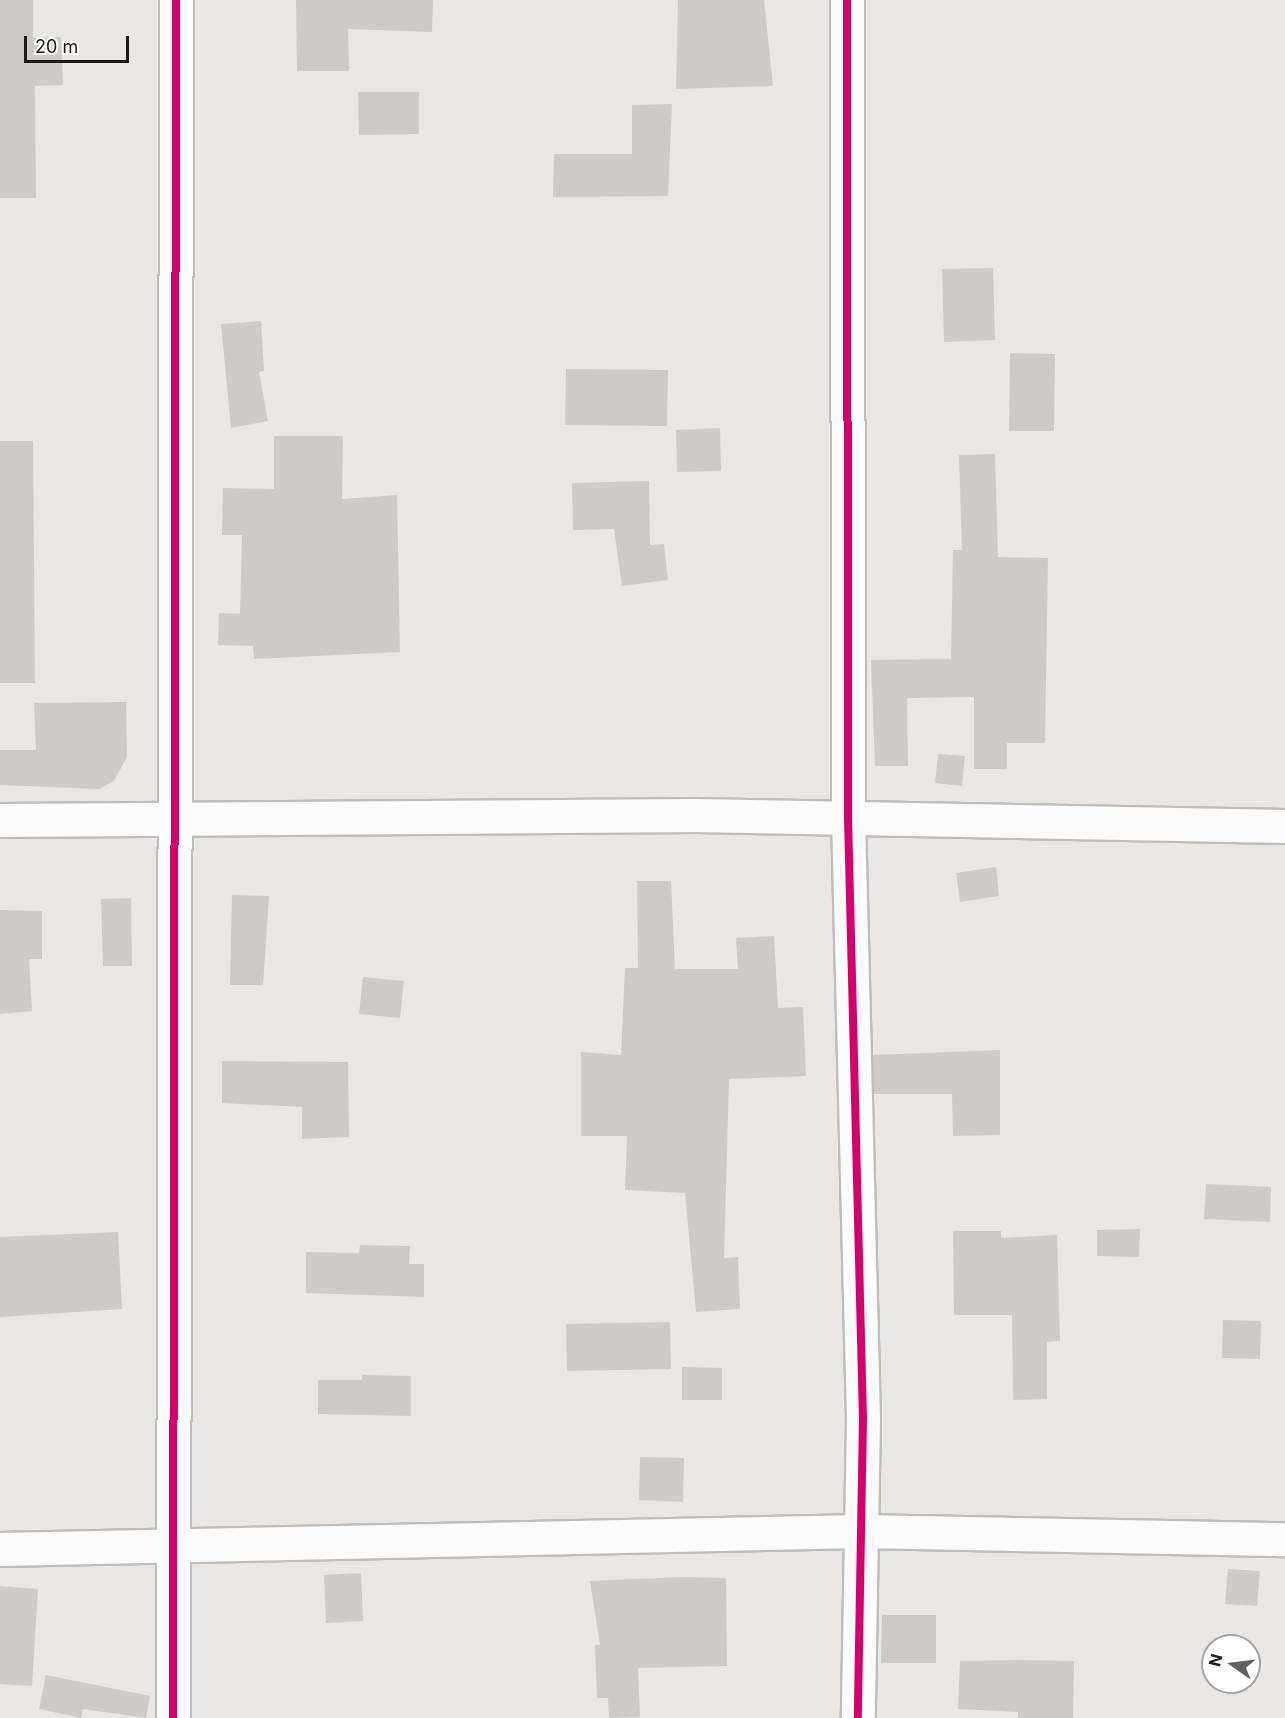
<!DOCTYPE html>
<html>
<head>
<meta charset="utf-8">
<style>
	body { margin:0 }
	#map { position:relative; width:1285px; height:1718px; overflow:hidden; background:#e9e6e3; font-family:Inter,sans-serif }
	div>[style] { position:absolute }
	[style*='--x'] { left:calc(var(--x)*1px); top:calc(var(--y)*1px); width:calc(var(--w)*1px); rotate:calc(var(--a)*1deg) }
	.building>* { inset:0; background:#cecac8 }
	.roads { filter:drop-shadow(2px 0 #bebdbb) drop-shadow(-2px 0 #bebdbb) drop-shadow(0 2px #bebdbb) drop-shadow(0 -2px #bebdbb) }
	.street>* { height:33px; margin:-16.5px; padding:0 16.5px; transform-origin:16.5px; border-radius:16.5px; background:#fcfbfb }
	.cycleway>* { height:8px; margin:-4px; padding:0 4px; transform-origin:4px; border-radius:4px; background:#d6006c }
	span { translate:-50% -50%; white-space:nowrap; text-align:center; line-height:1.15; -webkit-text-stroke:6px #fff; paint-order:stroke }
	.north { position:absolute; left:1201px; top:1634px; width:60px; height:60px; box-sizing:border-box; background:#fff; border:2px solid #a3a3a3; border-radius:50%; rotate:284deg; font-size:16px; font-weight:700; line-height:24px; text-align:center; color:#1a1a1a }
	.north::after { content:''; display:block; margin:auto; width:21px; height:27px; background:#626160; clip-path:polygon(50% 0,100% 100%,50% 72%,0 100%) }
	.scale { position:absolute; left:24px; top:36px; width:105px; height:27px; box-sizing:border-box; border:3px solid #1a1a1a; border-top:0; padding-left:8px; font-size:18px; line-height:21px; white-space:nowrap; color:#1a1a1a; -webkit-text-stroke:4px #fff; paint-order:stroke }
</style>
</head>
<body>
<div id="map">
	<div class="building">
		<div style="clip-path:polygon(0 0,33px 0,33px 38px,61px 37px,63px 85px,35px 86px,36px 198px,0 198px)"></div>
		<div style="clip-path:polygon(296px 0,433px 0,432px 32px,348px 29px,349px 71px,297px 71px)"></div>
		<div style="clip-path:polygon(678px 0,764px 0,773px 86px,676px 89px)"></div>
		<div style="clip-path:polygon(358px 92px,419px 92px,419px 134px,359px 135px)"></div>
		<div style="clip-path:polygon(672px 104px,668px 196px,553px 197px,554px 154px,632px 154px,632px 105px)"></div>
		<div style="clip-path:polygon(993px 268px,995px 340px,944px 342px,942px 269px)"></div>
		<div style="clip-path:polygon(261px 321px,264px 371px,259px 372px,268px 421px,231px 428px,221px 324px)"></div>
		<div style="clip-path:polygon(1010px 353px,1055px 354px,1054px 431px,1009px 431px)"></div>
		<div style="clip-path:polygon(566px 369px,668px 370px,667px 426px,565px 425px)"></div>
		<div style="clip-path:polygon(720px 428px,721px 471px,677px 472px,676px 430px)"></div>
		<div style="clip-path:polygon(274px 436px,343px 436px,342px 499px,397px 495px,400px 652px,254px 659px,253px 646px,218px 645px,219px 613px,240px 614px,242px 535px,222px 535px,223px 488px,274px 489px)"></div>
		<div style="clip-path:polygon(0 441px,33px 441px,35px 683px,0 683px)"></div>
		<div style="clip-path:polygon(995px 454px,998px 557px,1048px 558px,1045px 743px,1007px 743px,1007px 769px,974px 769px,974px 697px,907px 698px,908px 766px,875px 766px,871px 660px,951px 659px,953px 550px,962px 550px,959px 455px)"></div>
		<div style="clip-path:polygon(649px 481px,650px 545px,664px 544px,668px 580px,622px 586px,614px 529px,573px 530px,572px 483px)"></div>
		<div style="clip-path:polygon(126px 702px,127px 757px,114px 781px,99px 789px,0 785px,0 750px,36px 750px,34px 703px)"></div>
		<div style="clip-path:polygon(938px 754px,965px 756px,962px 786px,935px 783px)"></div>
		<div style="clip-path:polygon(996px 867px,999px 896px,960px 902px,956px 873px)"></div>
		<div style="clip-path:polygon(637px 881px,671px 881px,675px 969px,738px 969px,736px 938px,774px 936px,778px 1008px,803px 1007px,806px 1076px,729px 1079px,724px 1258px,738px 1257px,740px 1309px,696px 1312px,685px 1193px,625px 1190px,627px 1136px,581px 1136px,581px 1052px,621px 1055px,625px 968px,638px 968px)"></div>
		<div style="clip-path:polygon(232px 895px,269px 896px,263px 985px,230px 985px)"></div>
		<div style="clip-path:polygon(131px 898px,132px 966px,103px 966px,101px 899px)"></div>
		<div style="clip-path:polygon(0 910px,42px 911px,42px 959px,29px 959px,32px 1011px,0 1014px)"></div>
		<div style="clip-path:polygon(363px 977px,404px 981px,400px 1018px,359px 1014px)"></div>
		<div style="clip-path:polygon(1000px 1050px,1000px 1135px,953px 1136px,952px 1094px,874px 1094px,873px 1055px)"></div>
		<div style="clip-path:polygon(222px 1061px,348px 1062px,349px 1137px,302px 1139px,302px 1107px,222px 1103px)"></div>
		<div style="clip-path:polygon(1206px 1184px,1271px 1187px,1270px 1222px,1204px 1219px)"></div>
		<div style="clip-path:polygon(1140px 1229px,1139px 1257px,1097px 1256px,1097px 1230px)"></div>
		<div style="clip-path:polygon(953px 1231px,1001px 1231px,1001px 1238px,1057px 1235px,1060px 1341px,1047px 1342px,1047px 1399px,1013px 1400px,1012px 1315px,954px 1315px)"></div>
		<div style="clip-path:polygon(118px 1232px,122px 1309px,0 1317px,0 1237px)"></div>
		<div style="clip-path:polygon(360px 1245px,410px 1246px,409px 1264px,424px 1264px,424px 1297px,306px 1293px,306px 1252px,359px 1253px)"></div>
		<div style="clip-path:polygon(1223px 1320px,1261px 1321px,1260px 1359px,1222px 1358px)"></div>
		<div style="clip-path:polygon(670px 1322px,671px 1369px,567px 1371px,566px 1324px)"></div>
		<div style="clip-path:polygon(682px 1367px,722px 1368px,722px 1400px,682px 1400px)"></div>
		<div style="clip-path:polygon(362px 1375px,411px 1376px,411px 1416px,318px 1414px,318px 1380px,362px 1380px)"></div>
		<div style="clip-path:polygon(640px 1457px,684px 1458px,683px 1502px,639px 1500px)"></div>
		<div style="clip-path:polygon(1228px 1569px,1260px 1571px,1257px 1606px,1225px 1604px)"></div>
		<div style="clip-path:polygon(361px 1573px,363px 1621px,326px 1623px,324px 1575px)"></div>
		<div style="clip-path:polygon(682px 1577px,726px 1578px,727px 1666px,638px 1668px,640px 1717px,609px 1718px,608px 1698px,597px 1698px,595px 1645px,600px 1645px,590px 1581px)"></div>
		<div style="clip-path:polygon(0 1586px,38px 1589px,32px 1686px,0 1684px)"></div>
		<div style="clip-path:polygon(882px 1615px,936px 1615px,936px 1663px,881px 1663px)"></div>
		<div style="clip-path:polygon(1020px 1660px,1074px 1661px,1073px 1718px,1018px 1718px,1018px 1712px,958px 1709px,960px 1661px)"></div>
		<div style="clip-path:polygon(46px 1675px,150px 1696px,146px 1718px,83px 1709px,81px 1718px,39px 1709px)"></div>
	</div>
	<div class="roads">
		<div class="street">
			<div style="--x:847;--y:0;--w:818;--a:89.93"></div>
			<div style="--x:848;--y:818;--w:600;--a:88.57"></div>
			<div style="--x:863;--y:1418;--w:300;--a:91"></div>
			<div style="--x:0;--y:820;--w:695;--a:-0.41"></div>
			<div style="--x:695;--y:815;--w:590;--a:1.07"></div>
			<div style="--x:0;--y:1549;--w:861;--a:-1.2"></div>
			<div style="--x:861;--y:1531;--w:424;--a:1.1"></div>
			<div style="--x:173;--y:1718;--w:1718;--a:-89.9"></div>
		</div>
	</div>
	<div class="cycleway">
		<div style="--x:847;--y:0;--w:818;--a:89.93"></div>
		<div style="--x:848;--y:818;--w:600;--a:88.57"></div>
		<div style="--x:863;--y:1418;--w:300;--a:91"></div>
		<div style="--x:173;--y:1718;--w:1718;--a:-89.9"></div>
	</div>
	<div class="north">N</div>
	<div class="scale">20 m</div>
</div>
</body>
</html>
